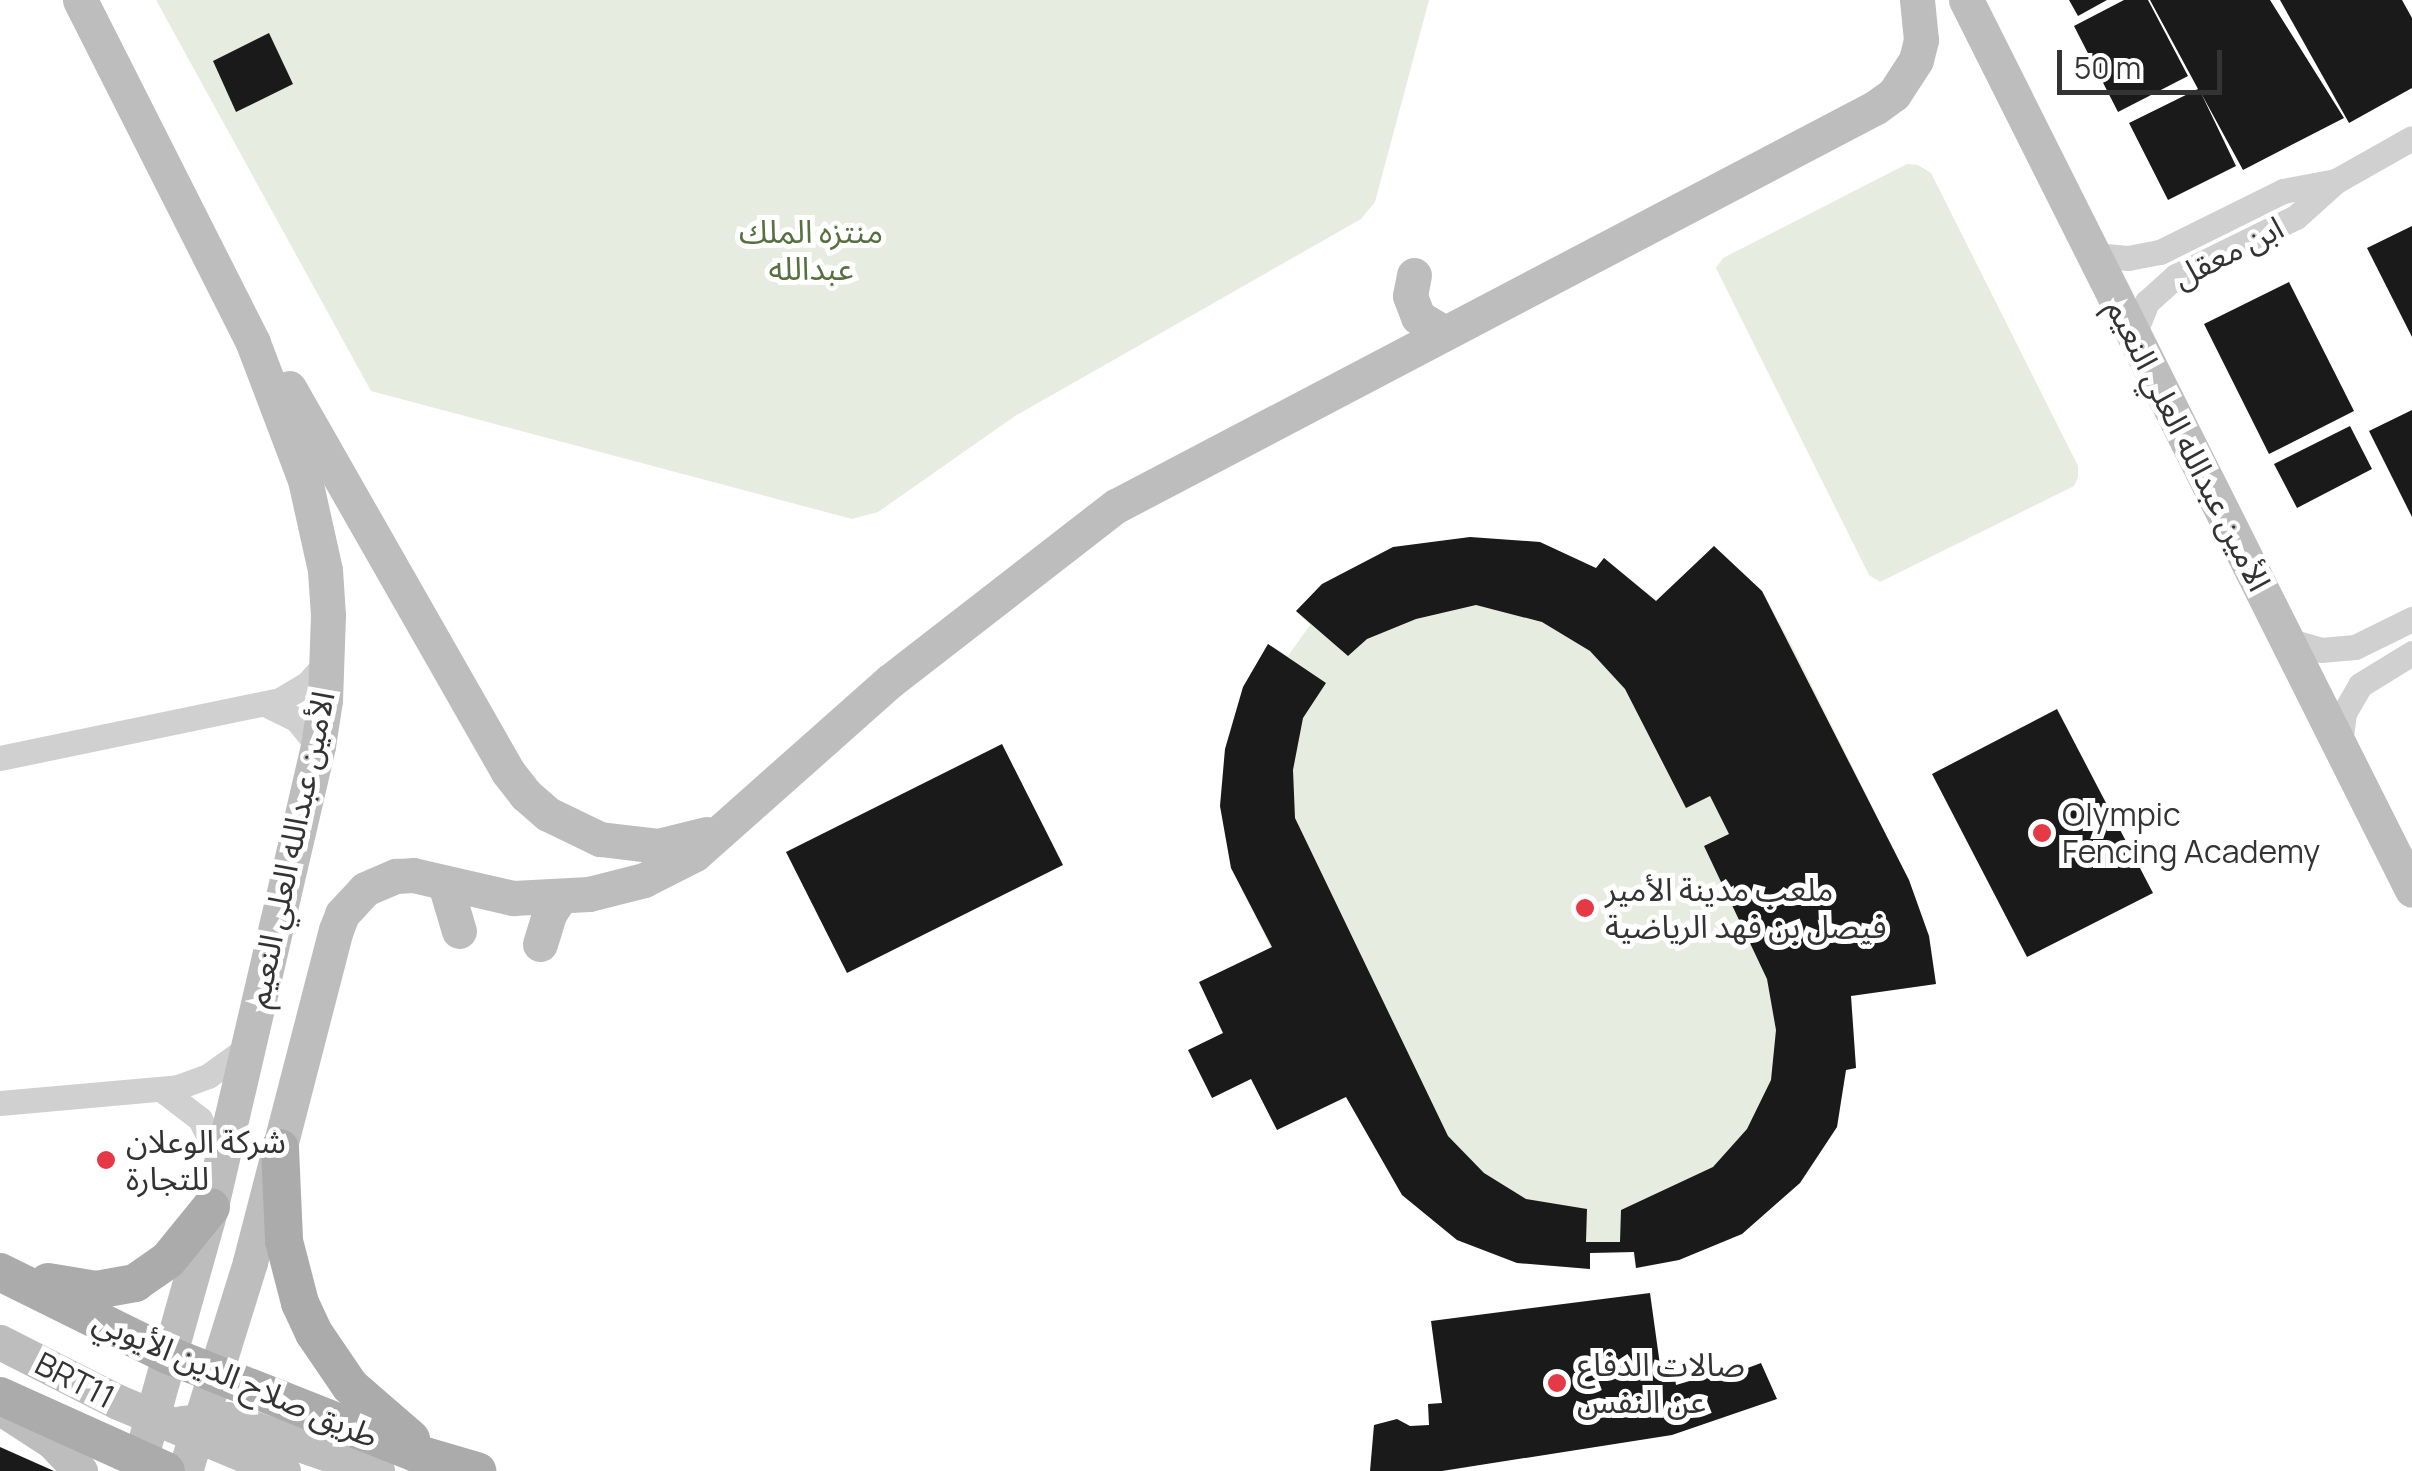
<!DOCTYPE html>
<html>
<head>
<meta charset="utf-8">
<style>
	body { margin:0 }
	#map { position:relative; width:2412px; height:1471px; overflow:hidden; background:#fff; font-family:Manrope,"Noto Sans Arabic",sans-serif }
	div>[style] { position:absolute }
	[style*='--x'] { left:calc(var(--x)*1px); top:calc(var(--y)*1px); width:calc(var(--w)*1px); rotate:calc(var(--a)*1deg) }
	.green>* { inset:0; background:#e6ecdf }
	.building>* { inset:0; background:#1a1a1a }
	.street>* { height:25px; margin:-12.5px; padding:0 12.5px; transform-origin:12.5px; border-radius:12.5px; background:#d0d0d0 }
	.secondary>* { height:35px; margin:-17.5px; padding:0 17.5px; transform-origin:17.5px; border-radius:17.5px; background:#bdbdbd }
	.primary>* { height:38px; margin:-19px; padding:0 19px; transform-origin:19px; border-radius:19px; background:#ababab }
	.dots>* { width:28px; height:28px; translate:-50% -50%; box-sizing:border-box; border:5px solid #fff; border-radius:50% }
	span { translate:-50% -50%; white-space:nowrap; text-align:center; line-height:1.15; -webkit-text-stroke:10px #fff; paint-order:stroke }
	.park-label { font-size:32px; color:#56703f }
	.street-label { font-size:32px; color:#333 }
	.poi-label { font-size:32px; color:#333 }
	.left { translate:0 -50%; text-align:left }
	.scale { position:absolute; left:2057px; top:50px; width:165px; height:45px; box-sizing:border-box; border:5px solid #333; border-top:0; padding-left:12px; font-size:30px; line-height:35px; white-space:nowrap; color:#333; -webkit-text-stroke:8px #fff; paint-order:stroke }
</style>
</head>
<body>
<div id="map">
	<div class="green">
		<div style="clip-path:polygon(156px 0,1429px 0,1375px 202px,1361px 219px,1015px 416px,878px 512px,852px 519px,371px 391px)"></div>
		<div style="clip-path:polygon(1907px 164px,1918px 165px,1931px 173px,2078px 466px,2078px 477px,2074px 486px,1880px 582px,1869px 575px,1716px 268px,1723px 258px)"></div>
		<div style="clip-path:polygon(1714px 546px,1762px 591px,1792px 646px,1909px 880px,1929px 936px,1936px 984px,1851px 996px,1856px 1068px,1846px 1070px,1837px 1127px,1800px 1183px,1742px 1234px,1679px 1260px,1636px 1268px,1633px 1252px,1590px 1253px,1590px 1269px,1517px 1263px,1457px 1240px,1402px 1195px,1346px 1097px,1231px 868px,1220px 806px,1225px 749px,1243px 687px,1268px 644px,1288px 656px,1310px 625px,1296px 611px,1322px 584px,1596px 568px,1604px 558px,1657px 601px)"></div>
	</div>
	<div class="building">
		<div style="clip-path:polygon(2069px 0,2107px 0,2078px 16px)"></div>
		<div style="clip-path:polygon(2124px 0,2148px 0,2188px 76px,2118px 112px,2074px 26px)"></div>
		<div style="clip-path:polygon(2150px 0,2270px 0,2344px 118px,2243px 170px,2201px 93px,2236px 166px,2168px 200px,2129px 123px,2198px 89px)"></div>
		<div style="clip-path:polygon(2280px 0,2402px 0,2412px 18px,2412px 88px,2349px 123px)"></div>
		<div style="clip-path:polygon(269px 33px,293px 84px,236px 112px,213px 61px)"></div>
		<div style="clip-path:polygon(2412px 226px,2412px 337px,2367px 248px)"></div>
		<div style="clip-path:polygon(2289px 282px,2354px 411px,2269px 454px,2204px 324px)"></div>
		<div style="clip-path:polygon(2412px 410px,2412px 517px,2369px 431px)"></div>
		<div style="clip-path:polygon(2350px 426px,2372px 469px,2297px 508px,2274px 464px)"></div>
		<div style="clip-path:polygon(1470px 537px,1540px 542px,1596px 568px,1604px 558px,1656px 601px,1714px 546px,1762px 591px,1909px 880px,1929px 936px,1936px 984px,1851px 996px,1856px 1068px,1846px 1070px,1837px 1127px,1800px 1183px,1742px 1234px,1679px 1260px,1636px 1268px,1634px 1252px,1590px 1253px,1590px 1269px,1517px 1263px,1457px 1240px,1402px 1195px,1346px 1097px,1277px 1130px,1251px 1079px,1212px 1098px,1188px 1050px,1223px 1033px,1199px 982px,1272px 947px,1231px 868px,1220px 806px,1225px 749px,1243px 687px,1268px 644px,1326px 683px,1303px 718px,1293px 770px,1295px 818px,1448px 1136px,1484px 1173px,1526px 1199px,1587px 1209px,1586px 1242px,1620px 1242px,1621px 1210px,1713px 1167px,1747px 1129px,1771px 1080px,1776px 1030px,1767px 979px,1704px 846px,1729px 834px,1710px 796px,1686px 808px,1625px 689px,1590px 651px,1542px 622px,1476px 605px,1416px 619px,1367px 639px,1348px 656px,1296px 611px,1322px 584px,1393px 547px)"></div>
		<div style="clip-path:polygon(2057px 709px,2153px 893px,2027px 957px,1932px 774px)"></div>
		<div style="clip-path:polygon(1002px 744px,1063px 865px,847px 973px,786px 852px)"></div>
		<div style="clip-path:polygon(1650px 1293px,1660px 1365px,1673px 1363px,1676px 1385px,1693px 1380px,1702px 1371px,1726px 1368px,1729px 1375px,1761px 1363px,1777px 1399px,1672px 1435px,1442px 1471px,1370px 1471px,1374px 1425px,1397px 1419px,1410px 1426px,1429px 1425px,1428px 1404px,1442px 1403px,1431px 1321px)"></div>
		<div style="clip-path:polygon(0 1447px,54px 1471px,0 1471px)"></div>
	</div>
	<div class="street">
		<div style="--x:2094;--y:255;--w:34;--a:5"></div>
		<div style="--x:2128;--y:258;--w:33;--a:-11"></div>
		<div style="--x:2160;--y:252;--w:137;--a:-26.4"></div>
		<div style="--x:2283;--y:191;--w:54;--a:-10.7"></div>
		<div style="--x:2134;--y:334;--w:35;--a:-68"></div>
		<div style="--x:2147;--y:302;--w:39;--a:-42"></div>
		<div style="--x:2176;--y:276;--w:134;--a:-26.2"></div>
		<div style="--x:2296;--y:217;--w:54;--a:-42"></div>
		<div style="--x:2336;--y:181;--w:87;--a:-29.5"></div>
		<div style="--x:2287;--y:640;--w:35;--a:16"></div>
		<div style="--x:2321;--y:650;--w:34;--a:-5"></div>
		<div style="--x:2355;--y:647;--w:64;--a:-26.2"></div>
		<div style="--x:265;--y:704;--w:34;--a:26"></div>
		<div style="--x:296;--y:719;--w:35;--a:51"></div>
		<div style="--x:2340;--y:745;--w:32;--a:-83"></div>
		<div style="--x:2344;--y:713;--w:32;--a:-60"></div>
		<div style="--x:2360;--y:685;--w:61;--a:-31.6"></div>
		<div style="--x:0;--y:758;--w:286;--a:-11.7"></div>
		<div style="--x:280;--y:700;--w:31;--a:-31"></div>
		<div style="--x:307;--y:684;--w:31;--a:-48"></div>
		<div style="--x:161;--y:1089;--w:49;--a:37.6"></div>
		<div style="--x:200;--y:1119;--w:48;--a:64"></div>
		<div style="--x:0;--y:1103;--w:179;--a:-5.1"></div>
		<div style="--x:178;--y:1087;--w:32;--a:-20"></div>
		<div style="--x:208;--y:1076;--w:48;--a:-35.7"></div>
	</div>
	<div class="secondary">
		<div style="--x:80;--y:0;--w:384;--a:63.2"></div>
		<div style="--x:253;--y:343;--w:147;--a:69.2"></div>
		<div style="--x:305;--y:480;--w:92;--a:77.5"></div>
		<div style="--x:325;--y:570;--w:45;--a:86.2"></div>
		<div style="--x:328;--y:615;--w:85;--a:92"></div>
		<div style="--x:325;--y:700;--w:47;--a:98.7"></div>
		<div style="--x:318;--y:746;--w:473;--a:103.1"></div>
		<div style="--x:211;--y:1207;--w:274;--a:105.7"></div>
		<div style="--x:1966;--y:0;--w:995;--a:63.38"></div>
		<div style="--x:1414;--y:275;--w:21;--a:101"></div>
		<div style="--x:1410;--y:296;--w:22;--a:69"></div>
		<div style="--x:1418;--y:317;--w:31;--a:31"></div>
		<div style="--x:289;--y:388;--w:442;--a:60.3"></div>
		<div style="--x:508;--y:772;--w:29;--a:52"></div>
		<div style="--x:526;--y:795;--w:29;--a:41"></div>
		<div style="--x:548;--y:814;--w:58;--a:25.7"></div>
		<div style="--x:600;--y:839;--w:58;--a:6.9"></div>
		<div style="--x:658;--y:846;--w:50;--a:-13.8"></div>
		<div style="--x:445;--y:884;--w:49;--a:73.4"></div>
		<div style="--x:540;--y:944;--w:31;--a:-73"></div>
		<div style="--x:549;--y:914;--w:20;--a:-57"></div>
		<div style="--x:0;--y:1342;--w:132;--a:27"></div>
		<div style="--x:118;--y:1402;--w:179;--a:22.7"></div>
		<div style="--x:1;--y:1408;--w:62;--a:33.2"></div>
		<div style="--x:53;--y:1442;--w:40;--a:47"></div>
		<div style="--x:182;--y:1423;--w:45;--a:-5.1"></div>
		<div style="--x:227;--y:1419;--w:159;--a:19.1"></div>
		<div style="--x:185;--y:1471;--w:219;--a:-72.7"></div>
		<div style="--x:250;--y:1262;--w:343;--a:-75.5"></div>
		<div style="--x:336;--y:930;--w:17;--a:-69"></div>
		<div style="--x:342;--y:914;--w:34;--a:-47"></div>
		<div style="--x:365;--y:889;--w:34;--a:-23"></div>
		<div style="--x:396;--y:876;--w:17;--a:-3"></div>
		<div style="--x:413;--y:875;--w:103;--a:13"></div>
		<div style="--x:513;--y:898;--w:76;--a:-3"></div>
		<div style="--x:589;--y:894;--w:57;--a:-14.3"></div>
		<div style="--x:644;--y:880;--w:57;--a:-27"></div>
		<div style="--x:695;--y:854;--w:261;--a:-41.6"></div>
		<div style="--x:890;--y:681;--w:286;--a:-37.8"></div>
		<div style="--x:1116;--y:506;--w:858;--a:-27.7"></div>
		<div style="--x:1876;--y:107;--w:22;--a:-36"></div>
		<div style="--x:1894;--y:94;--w:40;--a:-57.1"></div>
		<div style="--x:1916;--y:60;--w:21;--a:-76"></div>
		<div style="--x:1921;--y:40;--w:40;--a:-95.7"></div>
	</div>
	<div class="primary">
		<div style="--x:280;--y:1148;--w:93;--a:87.5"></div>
		<div style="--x:284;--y:1241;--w:64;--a:75.5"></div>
		<div style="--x:300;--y:1303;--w:33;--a:65"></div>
		<div style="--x:314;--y:1333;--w:64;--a:55.8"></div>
		<div style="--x:350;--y:1386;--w:81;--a:41"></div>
		<div style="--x:0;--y:1272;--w:187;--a:26.3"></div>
		<div style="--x:168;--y:1355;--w:266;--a:21.6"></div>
		<div style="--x:415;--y:1453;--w:65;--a:16.2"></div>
		<div style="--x:48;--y:1282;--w:49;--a:9.5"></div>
		<div style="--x:96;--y:1290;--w:40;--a:-10"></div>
		<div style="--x:135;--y:1283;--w:40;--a:-34.9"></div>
		<div style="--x:168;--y:1260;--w:68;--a:-50.9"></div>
		<div style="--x:0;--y:1396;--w:182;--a:24.3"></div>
	</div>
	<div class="dots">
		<div style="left:2042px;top:833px;background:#e63946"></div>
		<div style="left:1585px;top:908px;background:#e63946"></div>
		<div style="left:106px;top:1160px;background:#e63946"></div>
		<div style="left:1557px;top:1383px;background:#e63946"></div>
	</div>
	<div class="park-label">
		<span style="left:811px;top:250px">منتزه الملك<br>عبدالله</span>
	</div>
	<div class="street-label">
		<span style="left:2228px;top:252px;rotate:-27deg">ابن معقل</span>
		<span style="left:2189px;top:445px;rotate:63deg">الأمين عبدالله العلي النعيم</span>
		<span style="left:290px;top:849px;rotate:-78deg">الأمين عبدالله العلي النعيم</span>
		<span style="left:236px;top:1378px;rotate:23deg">طريق صلاح الدين الأيوبي</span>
		<span style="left:75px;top:1380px;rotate:27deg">BRT11</span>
	</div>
	<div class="poi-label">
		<span class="left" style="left:2062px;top:833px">Olympic<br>Fencing Academy</span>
		<span class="left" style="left:1605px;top:908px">ملعب مدينة الأمير<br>فيصل بن فهد الرياضية</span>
		<span class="left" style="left:126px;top:1160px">شركة الوعلان<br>للتجارة</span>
		<span class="left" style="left:1577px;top:1383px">صالات الدفاع<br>عن النفس</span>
	</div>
	<div class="scale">50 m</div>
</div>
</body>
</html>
